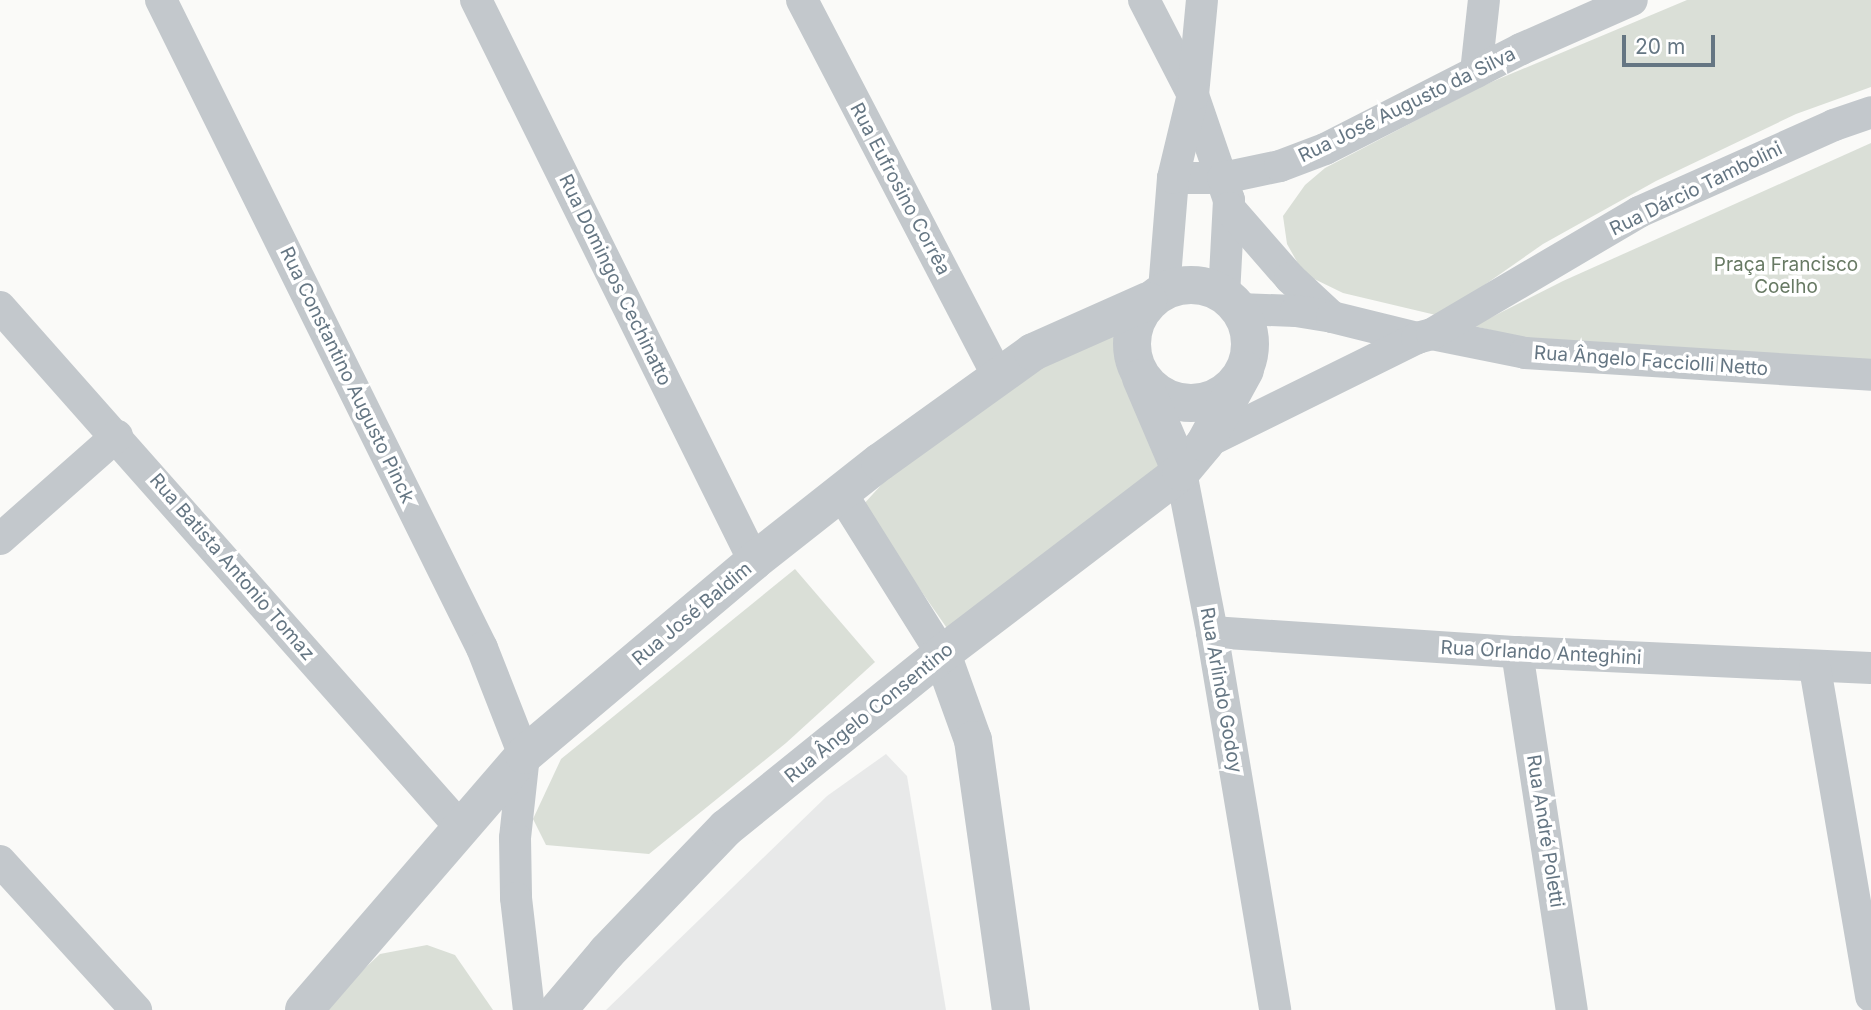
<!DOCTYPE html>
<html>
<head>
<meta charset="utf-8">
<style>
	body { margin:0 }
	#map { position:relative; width:1871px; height:1010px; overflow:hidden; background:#fafaf8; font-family:Inter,sans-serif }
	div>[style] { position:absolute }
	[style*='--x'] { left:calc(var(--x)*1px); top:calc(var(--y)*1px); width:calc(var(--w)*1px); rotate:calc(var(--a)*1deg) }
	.built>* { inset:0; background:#e8e9e9 }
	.green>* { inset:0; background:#dadfd7 }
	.minor>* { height:32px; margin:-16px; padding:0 16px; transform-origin:16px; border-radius:16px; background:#c3c8cc }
	.tertiary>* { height:38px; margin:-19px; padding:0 19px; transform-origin:19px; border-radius:19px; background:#c3c8cc }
	.tertiary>.ring { margin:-19px; padding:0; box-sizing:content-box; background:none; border:38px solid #c3c8cc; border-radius:50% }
	span { translate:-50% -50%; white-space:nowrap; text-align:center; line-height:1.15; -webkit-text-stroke:7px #fff; paint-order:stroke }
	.street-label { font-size:19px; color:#657683 }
	.park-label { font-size:19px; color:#687a64 }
	.scale { position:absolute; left:1622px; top:35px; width:93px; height:32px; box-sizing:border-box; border:4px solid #657683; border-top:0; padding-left:9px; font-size:21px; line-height:24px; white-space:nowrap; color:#657683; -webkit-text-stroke:5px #fff; paint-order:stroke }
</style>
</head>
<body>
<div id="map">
	<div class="built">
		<div style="clip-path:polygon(886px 754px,907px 776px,946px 1010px,606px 1010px,827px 796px)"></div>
	</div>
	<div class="green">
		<div style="clip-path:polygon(1687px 0,1871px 0,1871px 87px,1796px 114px,1656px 181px,1543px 244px,1440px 316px,1343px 293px,1304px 274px,1287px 244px,1283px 216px,1305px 185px,1325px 168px,1482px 86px)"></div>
		<div style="clip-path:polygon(1871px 143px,1871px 368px,1544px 343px,1474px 326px,1563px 281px)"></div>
		<div style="clip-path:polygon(1110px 332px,1123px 352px,1127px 368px,1174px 467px,951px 634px,862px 506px,893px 472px,1046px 363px)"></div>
		<div style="clip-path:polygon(795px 569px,875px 662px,786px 743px,649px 854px,546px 845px,533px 819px,561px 759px)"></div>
		<div style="clip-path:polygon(427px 945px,455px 955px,493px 1010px,320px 1010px,380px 954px)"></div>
	</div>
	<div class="minor">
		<div style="--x:161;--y:0;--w:723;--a:63.65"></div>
		<div style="--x:482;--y:648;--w:115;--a:68.6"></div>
		<div style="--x:524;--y:755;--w:83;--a:96.2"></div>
		<div style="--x:515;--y:838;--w:60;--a:89"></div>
		<div style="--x:516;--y:898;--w:113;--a:83.4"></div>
		<div style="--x:476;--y:0;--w:626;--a:63.64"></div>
		<div style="--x:802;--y:0;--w:425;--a:62.5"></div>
		<div style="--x:1144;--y:0;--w:107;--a:62.7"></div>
		<div style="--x:1193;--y:95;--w:111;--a:71.1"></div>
		<div style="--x:1229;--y:200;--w:95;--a:93"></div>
		<div style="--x:1476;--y:72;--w:72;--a:-83.7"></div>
		<div style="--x:1173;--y:178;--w:50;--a:0"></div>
		<div style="--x:1223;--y:178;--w:58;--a:-11.9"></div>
		<div style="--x:1280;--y:166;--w:48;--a:-20.7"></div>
		<div style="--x:1325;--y:149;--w:220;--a:-27"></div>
		<div style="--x:1521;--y:49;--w:121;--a:-23.8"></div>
		<div style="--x:1229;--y:208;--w:93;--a:48.9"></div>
		<div style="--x:1290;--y:278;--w:57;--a:42.9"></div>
		<div style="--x:1164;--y:290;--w:112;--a:-85.4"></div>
		<div style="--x:1173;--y:178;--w:85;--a:-76.5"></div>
		<div style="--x:1193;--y:95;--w:95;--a:-84.6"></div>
		<div style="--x:0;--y:307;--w:697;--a:48.49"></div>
		<div style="--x:1239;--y:309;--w:57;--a:2"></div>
		<div style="--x:1296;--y:311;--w:36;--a:9"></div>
		<div style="--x:1332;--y:317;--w:88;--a:13.9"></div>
		<div style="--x:1432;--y:334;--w:95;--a:11.5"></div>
		<div style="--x:1525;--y:353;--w:347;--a:3.6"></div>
		<div style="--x:1205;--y:443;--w:237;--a:-26.3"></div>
		<div style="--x:1417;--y:338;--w:16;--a:-15"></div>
		<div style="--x:1432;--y:334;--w:240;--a:-30.5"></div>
		<div style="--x:1639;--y:212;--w:214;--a:-24"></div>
		<div style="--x:1834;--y:125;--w:39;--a:-19"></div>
		<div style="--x:1181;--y:472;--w:163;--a:79"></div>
		<div style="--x:1212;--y:632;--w:383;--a:80.5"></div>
		<div style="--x:841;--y:493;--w:190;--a:57.9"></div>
		<div style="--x:0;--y:539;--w:156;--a:-41.4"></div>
		<div style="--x:1212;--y:632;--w:306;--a:3.8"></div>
		<div style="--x:1517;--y:652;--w:354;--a:2.6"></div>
		<div style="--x:1517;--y:652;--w:362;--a:81.3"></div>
		<div style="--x:1815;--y:668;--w:333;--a:80.3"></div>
		<div style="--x:0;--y:861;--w:202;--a:47.6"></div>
	</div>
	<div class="tertiary">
		<div class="ring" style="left:1132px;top:285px;width:80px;height:80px"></div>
		<div style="--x:1141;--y:378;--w:102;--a:66.9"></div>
		<div style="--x:942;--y:654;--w:91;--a:70.2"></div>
		<div style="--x:973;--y:740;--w:273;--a:82"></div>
		<div style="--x:304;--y:1010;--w:337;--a:-49.2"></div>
		<div style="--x:524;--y:755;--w:301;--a:-40.1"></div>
		<div style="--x:754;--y:561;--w:160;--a:-38.2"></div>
		<div style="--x:880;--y:462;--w:188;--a:-35.7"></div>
		<div style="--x:1033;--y:352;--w:126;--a:-23.9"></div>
		<div style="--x:558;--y:1010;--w:76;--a:-49.8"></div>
		<div style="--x:607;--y:952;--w:172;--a:-46.2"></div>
		<div style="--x:726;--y:828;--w:277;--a:-38.9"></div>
		<div style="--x:942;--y:654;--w:300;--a:-37.3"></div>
		<div style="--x:1181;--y:472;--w:38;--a:-50"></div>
		<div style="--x:1205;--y:443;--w:83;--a:-61.3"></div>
	</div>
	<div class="street-label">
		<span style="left:1407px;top:105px;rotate:-26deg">Rua José Augusto da Silva</span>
		<span style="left:900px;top:189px;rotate:62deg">Rua Eufrosino Corrêa</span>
		<span style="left:1696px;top:189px;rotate:-26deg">Rua Dárcio Tambolini</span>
		<span style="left:615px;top:280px;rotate:64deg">Rua Domingos Cechinatto</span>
		<span style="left:1651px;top:361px;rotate:4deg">Rua Ângelo Facciolli Netto</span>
		<span style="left:347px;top:375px;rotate:64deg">Rua Constantino Augusto Pinck</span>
		<span style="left:232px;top:567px;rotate:49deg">Rua Batista Antonio Tomaz</span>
		<span style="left:692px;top:614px;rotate:-40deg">Rua José Baldim</span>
		<span style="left:1541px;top:653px;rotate:3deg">Rua Orlando Anteghini</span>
		<span style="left:1221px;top:690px;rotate:80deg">Rua Arlindo Godoy</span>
		<span style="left:869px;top:713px;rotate:-39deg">Rua Ângelo Consentino</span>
		<span style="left:1545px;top:831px;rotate:81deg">Rua André Poletti</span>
	</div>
	<div class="park-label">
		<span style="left:1786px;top:276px">Praça Francisco<br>Coelho</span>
	</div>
	<div class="scale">20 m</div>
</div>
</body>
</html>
